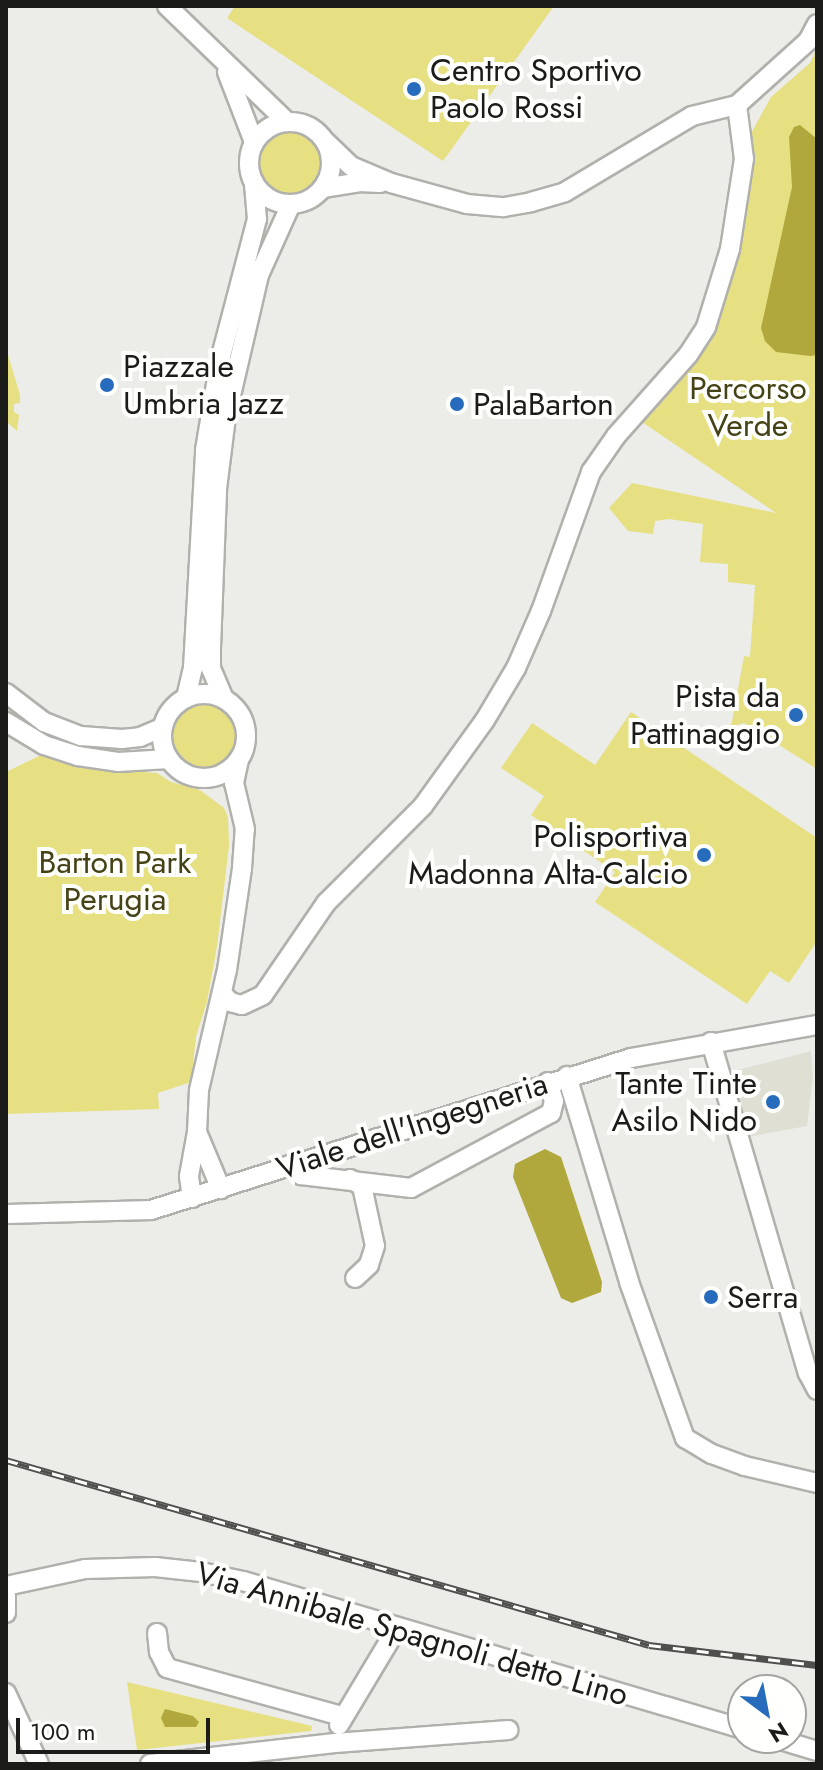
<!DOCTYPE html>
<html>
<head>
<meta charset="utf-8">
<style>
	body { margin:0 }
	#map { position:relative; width:823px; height:1770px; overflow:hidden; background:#ecece8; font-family:Jost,sans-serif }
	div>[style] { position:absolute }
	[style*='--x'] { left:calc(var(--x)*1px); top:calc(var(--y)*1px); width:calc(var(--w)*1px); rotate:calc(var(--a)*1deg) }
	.built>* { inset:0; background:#e0dfd4 }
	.green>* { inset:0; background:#e6e082 }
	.round { border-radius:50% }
	.water>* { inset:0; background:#b0a83c }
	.roads { filter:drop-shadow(2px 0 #b0b0ad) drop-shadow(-2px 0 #b0b0ad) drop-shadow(0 2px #b0b0ad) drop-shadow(0 -2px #b0b0ad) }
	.minor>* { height:18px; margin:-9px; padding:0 9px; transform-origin:9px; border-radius:9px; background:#fff }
	.minor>.ring { margin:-9px; padding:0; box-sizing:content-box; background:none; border:18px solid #fff; border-radius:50% }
	.rail>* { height:7px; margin-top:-3.5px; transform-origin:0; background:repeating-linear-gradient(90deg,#fffffe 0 12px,#4f4f4e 0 24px); box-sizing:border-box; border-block:2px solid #4f4f4e }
	.dots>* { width:22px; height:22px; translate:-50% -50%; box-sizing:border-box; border:4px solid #fffffe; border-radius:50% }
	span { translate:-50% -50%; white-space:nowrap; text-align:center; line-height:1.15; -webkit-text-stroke:8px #fffffe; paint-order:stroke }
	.poi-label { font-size:32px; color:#1b1b1a }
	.left { translate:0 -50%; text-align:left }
	.right { translate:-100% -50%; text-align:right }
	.park-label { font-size:32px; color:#454216 }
	.street-label { font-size:32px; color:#1b1b1a }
	.frame { position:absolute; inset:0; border:8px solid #1b1b1a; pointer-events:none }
	.north { position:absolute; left:727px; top:1674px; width:80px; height:80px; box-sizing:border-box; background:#fffffe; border:2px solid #a4a4a3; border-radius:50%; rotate:148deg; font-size:22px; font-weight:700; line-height:32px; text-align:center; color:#1b1b1a }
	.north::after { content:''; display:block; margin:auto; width:28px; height:36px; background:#266bbc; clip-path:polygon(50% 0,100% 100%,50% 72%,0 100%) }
	.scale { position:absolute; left:16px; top:1718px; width:194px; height:36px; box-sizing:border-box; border:4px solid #1b1b1a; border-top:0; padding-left:10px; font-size:24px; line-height:28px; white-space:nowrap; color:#1b1b1a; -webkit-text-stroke:6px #fffffe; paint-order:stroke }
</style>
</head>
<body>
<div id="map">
	<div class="built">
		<div style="clip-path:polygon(811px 1051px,813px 1078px,807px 1126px,747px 1137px,726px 1073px)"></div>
	</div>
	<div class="green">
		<div style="clip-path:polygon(235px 6px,554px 6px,443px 161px,227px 18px)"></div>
		<div style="clip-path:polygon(817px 48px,817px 769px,744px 723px,731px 727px,744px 656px,750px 657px,755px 585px,728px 582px,728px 564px,700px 562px,703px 524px,669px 519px,655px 521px,653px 534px,628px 531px,609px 508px,632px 483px,776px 513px,642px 422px,711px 342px,739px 254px,749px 137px,771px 97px,810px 63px)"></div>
		<div class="round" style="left:258px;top:130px;width:66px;height:66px"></div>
		<div style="clip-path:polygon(6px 334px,8px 355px,20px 395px,20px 403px,14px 404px,14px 412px,19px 415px,17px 431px,6px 421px)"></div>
		<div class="round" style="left:172px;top:703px;width:64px;height:64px"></div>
		<div style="clip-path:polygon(631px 712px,817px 838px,817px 941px,789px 983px,770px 971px,747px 1004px,595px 902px,615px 872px,531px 815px,544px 796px,501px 768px,532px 723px,595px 765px)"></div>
		<div style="clip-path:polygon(41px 755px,82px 768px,157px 773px,171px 782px,200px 790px,224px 808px,228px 817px,229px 846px,217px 946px,207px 1002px,196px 1036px,191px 1082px,158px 1093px,159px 1109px,6px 1114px,6px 772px)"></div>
		<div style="clip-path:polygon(127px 1682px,312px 1726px,311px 1731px,137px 1750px)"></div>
	</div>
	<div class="water">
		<div style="clip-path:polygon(800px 125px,817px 139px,817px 355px,810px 356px,776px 352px,765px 341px,761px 328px,792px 187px,789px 137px,794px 127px)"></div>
		<div style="clip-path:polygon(545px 1149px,561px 1157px,602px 1282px,601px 1292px,572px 1303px,561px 1298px,513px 1177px,515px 1164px)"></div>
		<div style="clip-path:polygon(165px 1709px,193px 1716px,199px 1722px,196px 1727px,165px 1727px,161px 1718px)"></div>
	</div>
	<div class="roads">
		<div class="minor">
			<div style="--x:167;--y:6;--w:167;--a:44"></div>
			<div style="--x:227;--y:72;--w:75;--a:68.9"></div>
			<div class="ring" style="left:249px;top:122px;width:64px;height:64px"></div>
			<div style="--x:326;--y:142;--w:35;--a:44"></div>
			<div style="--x:351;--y:166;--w:43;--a:23"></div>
			<div style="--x:391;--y:183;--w:79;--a:15.4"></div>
			<div style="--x:467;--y:204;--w:37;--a:5"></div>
			<div style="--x:504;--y:207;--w:27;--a:-10"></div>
			<div style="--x:531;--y:202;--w:35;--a:-16"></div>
			<div style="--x:565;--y:192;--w:148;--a:-30.9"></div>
			<div style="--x:692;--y:116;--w:46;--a:-13.7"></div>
			<div style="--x:737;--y:105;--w:96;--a:-42"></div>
			<div style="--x:808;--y:41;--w:19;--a:-62"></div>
			<div style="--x:323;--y:188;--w:36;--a:-9"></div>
			<div style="--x:359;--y:182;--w:21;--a:3"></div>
			<div style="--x:6;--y:693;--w:48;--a:37.3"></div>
			<div style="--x:44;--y:722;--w:40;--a:21"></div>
			<div style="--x:81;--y:736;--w:41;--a:4.2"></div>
			<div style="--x:122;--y:739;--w:18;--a:-6"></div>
			<div style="--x:140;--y:737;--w:25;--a:-23"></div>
			<div class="ring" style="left:162px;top:694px;width:66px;height:66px"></div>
			<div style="--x:186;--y:698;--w:31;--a:-77"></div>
			<div style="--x:193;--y:668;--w:218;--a:-86.8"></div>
			<div style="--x:205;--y:450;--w:91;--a:-80.5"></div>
			<div style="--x:220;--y:360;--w:146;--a:-75.3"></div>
			<div style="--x:257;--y:219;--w:37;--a:-95"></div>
			<div style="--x:224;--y:699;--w:33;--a:-113"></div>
			<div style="--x:211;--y:669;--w:21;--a:-90"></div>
			<div style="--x:211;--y:648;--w:159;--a:-87.8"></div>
			<div style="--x:217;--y:489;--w:73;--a:-82.9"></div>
			<div style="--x:226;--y:417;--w:146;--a:-76.9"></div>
			<div style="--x:259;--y:275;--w:78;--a:-65.7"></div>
			<div style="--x:6;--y:722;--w:44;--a:31.2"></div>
			<div style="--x:44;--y:745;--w:36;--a:18"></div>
			<div style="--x:78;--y:756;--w:40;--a:8.5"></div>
			<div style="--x:118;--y:762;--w:51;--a:-3.4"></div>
			<div style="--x:222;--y:993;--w:12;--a:48"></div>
			<div style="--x:230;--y:1002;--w:12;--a:14"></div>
			<div style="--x:242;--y:1005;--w:23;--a:-25"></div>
			<div style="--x:263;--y:995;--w:112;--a:-55.6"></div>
			<div style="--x:326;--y:903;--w:137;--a:-45"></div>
			<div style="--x:423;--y:806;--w:106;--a:-54.2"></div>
			<div style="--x:485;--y:720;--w:61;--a:-59.2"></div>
			<div style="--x:516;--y:668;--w:62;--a:-66.3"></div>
			<div style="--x:541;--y:611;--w:148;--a:-70.2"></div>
			<div style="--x:591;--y:472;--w:44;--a:-55.2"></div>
			<div style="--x:616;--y:436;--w:108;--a:-48.4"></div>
			<div style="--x:688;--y:355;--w:33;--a:-57"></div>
			<div style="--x:706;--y:327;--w:82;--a:-72.9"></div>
			<div style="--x:730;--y:249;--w:91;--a:-81.2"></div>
			<div style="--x:744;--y:159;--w:54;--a:-97.4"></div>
			<div style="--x:711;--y:1042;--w:345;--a:73.7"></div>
			<div style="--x:808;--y:1373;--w:19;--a:62"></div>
			<div style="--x:567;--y:1076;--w:215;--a:73.2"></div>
			<div style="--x:629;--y:1282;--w:166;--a:70.3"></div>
			<div style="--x:685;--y:1438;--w:31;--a:31"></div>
			<div style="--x:712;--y:1454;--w:35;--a:20"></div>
			<div style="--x:745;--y:1466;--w:74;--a:13.3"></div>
			<div style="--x:197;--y:1132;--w:62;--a:67.2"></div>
			<div style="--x:289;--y:1165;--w:16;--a:40"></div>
			<div style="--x:301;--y:1175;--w:111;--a:6.7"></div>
			<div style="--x:411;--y:1188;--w:159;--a:-28.2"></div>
			<div style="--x:551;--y:1113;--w:12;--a:-76"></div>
			<div style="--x:554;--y:1101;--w:20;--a:-108"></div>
			<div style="--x:350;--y:1179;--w:14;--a:30"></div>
			<div style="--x:362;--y:1186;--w:61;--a:77.8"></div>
			<div style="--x:375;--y:1246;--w:20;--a:108"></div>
			<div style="--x:369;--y:1265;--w:19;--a:137"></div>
			<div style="--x:192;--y:1198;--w:22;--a:-98"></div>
			<div style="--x:189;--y:1176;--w:45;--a:-79.7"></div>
			<div style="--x:197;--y:1132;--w:42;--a:-87.3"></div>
			<div style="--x:199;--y:1090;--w:123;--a:-76.9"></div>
			<div style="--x:227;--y:970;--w:103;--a:-81.6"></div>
			<div style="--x:242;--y:868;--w:39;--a:-86"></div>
			<div style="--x:245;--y:829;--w:47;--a:-103.4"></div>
			<div style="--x:234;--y:783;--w:25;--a:-78"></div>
			<div style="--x:6;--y:1214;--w:145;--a:-1.6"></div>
			<div style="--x:151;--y:1210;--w:503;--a:-17.57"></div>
			<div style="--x:631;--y:1058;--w:189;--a:-10.1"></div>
			<div style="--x:6;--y:1586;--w:81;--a:-12.1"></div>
			<div style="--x:85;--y:1569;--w:70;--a:-1.6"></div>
			<div style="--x:155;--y:1567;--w:46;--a:6.2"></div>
			<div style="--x:201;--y:1572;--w:43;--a:12.1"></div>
			<div style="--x:243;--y:1581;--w:521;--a:16.49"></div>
			<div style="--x:6;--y:1596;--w:17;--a:90"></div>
			<div style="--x:157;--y:1633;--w:19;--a:84"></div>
			<div style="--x:159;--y:1652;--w:18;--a:63"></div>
			<div style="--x:167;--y:1668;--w:180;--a:15.4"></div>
			<div style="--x:6;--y:1693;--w:78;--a:65.1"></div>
			<div style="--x:339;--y:1725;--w:113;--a:-59.1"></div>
			<div style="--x:774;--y:1738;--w:45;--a:16.8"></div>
			<div style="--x:150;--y:1764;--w:186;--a:-6.5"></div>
			<div style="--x:335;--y:1743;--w:174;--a:-4.3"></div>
		</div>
	</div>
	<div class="rail">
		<div style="--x:6;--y:1460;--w:669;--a:16.05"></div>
		<div style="--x:649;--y:1645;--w:169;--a:6.8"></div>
	</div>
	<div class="dots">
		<div style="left:414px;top:89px;background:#266bbc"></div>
		<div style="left:107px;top:385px;background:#266bbc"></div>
		<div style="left:457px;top:404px;background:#266bbc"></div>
		<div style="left:796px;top:715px;background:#266bbc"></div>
		<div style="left:704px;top:855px;background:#266bbc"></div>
		<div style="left:773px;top:1102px;background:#266bbc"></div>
		<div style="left:711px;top:1297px;background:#266bbc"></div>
	</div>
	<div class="poi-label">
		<span class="left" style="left:430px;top:89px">Centro Sportivo<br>Paolo Rossi</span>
		<span class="left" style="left:123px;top:385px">Piazzale<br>Umbria Jazz</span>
		<span class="left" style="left:473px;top:404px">PalaBarton</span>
		<span class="right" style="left:780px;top:715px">Pista da<br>Pattinaggio</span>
		<span class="right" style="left:688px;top:855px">Polisportiva<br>Madonna Alta-Calcio</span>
		<span class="right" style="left:757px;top:1102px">Tante Tinte<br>Asilo Nido</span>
		<span class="left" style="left:727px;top:1297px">Serra</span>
	</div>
	<div class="park-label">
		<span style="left:748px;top:407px">Percorso<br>Verde</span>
		<span style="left:115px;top:881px">Barton Park<br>Perugia</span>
	</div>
	<div class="street-label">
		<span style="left:412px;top:1126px;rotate:-18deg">Viale dell'Ingegneria</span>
		<span style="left:412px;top:1634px;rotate:16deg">Via Annibale Spagnoli detto Lino</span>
	</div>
	<div class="frame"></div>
	<div class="north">N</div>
	<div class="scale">100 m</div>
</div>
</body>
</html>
